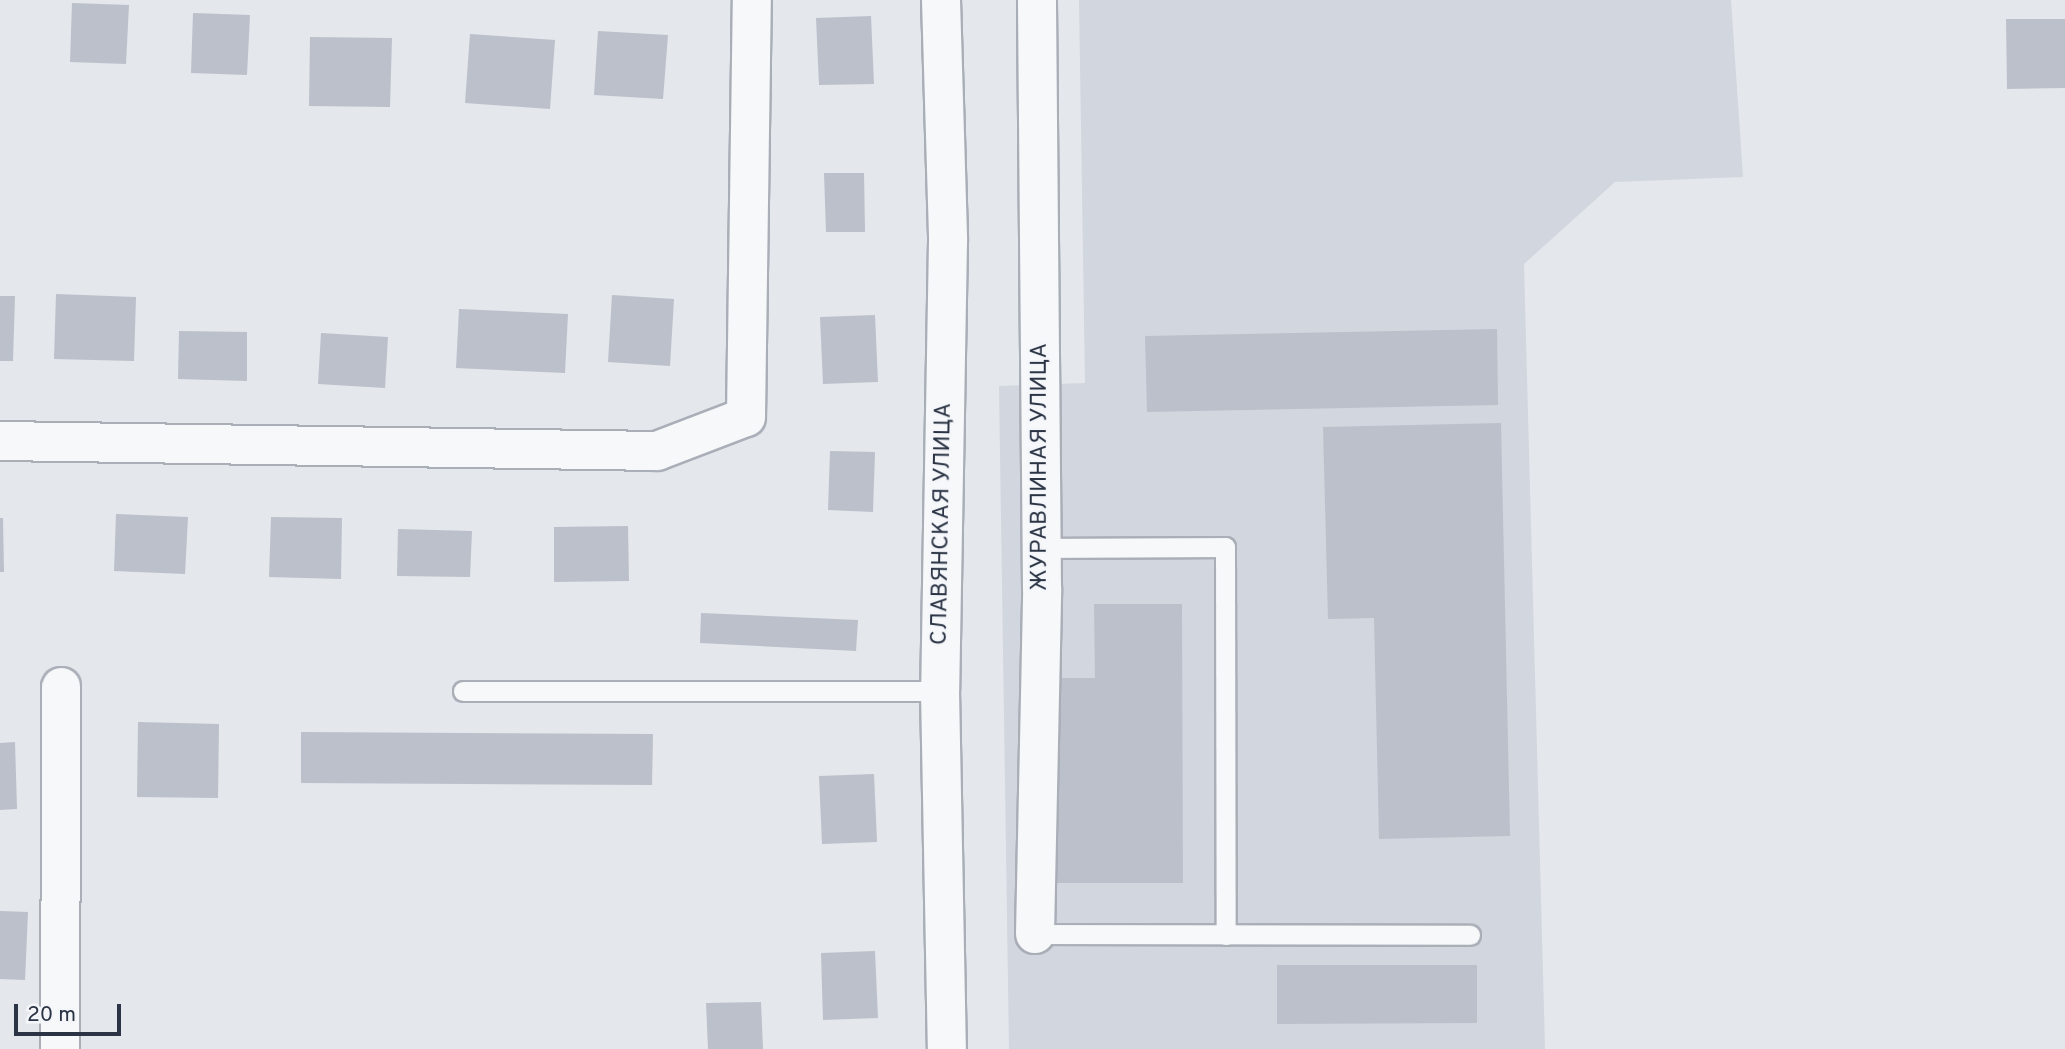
<!DOCTYPE html>
<html>
<head>
<meta charset="utf-8">
<style>
	body { margin:0 }
	#map { position:relative; width:2065px; height:1049px; overflow:hidden; background:#e4e7ec; font-family:Overpass,sans-serif }
	div>[style] { position:absolute }
	[style*='--x'] { left:calc(var(--x)*1px); top:calc(var(--y)*1px); width:calc(var(--w)*1px); rotate:calc(var(--a)*1deg) }
	.built>* { inset:0; background:#d2d6de }
	.building>* { inset:0; background:#bbc0ca }
	.roads { filter:drop-shadow(2px 0 #a9aeb7) drop-shadow(-2px 0 #a9aeb7) drop-shadow(0 2px #a9aeb7) drop-shadow(0 -2px #a9aeb7) }
	.lane>* { height:19px; margin:-9.5px; padding:0 9.5px; transform-origin:9.5px; border-radius:9.5px; background:#f7f8fa }
	.street>* { height:38px; margin:-19px; padding:0 19px; transform-origin:19px; border-radius:19px; background:#f7f8fa }
	span { translate:-50% -50%; white-space:nowrap; text-align:center; line-height:1.15; -webkit-text-stroke:5px #f4f6f9; paint-order:stroke }
	.street-label { font-size:23px; color:#2b3445 }
	.scale { position:absolute; left:14px; top:1004px; width:107px; height:32px; box-sizing:border-box; border:4px solid #2b3445; border-top:0; padding-left:9px; font-size:21px; line-height:24px; white-space:nowrap; color:#2b3445; -webkit-text-stroke:5px #f4f6f9; paint-order:stroke }
</style>
</head>
<body>
<div id="map">
	<div class="built">
		<div style="clip-path:polygon(1079px 0,1731px 0,1743px 177px,1615px 182px,1524px 264px,1545px 1049px,1009px 1049px,999px 386px,1085px 383px)"></div>
	</div>
	<div class="building">
		<div style="clip-path:polygon(72px 3px,129px 5px,126px 64px,70px 62px)"></div>
		<div style="clip-path:polygon(193px 13px,250px 15px,247px 75px,191px 73px)"></div>
		<div style="clip-path:polygon(871px 16px,874px 84px,819px 85px,816px 18px)"></div>
		<div style="clip-path:polygon(2006px 19px,2065px 19px,2065px 88px,2007px 89px)"></div>
		<div style="clip-path:polygon(598px 31px,668px 35px,663px 99px,594px 95px)"></div>
		<div style="clip-path:polygon(470px 34px,555px 40px,550px 109px,465px 103px)"></div>
		<div style="clip-path:polygon(310px 37px,392px 38px,390px 107px,309px 106px)"></div>
		<div style="clip-path:polygon(824px 173px,864px 173px,865px 232px,826px 232px)"></div>
		<div style="clip-path:polygon(56px 294px,136px 297px,134px 361px,54px 359px)"></div>
		<div style="clip-path:polygon(612px 295px,674px 299px,670px 366px,608px 362px)"></div>
		<div style="clip-path:polygon(0 296px,15px 296px,13px 361px,0 361px)"></div>
		<div style="clip-path:polygon(459px 309px,568px 314px,565px 373px,456px 368px)"></div>
		<div style="clip-path:polygon(875px 315px,878px 382px,823px 384px,820px 317px)"></div>
		<div style="clip-path:polygon(1497px 329px,1498px 405px,1147px 412px,1145px 336px)"></div>
		<div style="clip-path:polygon(179px 331px,247px 332px,247px 381px,178px 379px)"></div>
		<div style="clip-path:polygon(321px 333px,388px 337px,385px 388px,318px 384px)"></div>
		<div style="clip-path:polygon(1501px 423px,1510px 836px,1379px 839px,1374px 618px,1328px 619px,1323px 427px)"></div>
		<div style="clip-path:polygon(830px 451px,875px 452px,873px 512px,828px 510px)"></div>
		<div style="clip-path:polygon(116px 514px,188px 517px,185px 574px,114px 571px)"></div>
		<div style="clip-path:polygon(271px 517px,342px 518px,341px 579px,269px 577px)"></div>
		<div style="clip-path:polygon(0 518px,3px 518px,4px 572px,0 572px)"></div>
		<div style="clip-path:polygon(628px 526px,629px 581px,554px 582px,554px 527px)"></div>
		<div style="clip-path:polygon(398px 529px,472px 531px,470px 577px,397px 576px)"></div>
		<div style="clip-path:polygon(1094px 604px,1182px 604px,1183px 883px,1056px 883px,1056px 678px,1095px 678px)"></div>
		<div style="clip-path:polygon(701px 613px,858px 620px,856px 651px,700px 643px)"></div>
		<div style="clip-path:polygon(138px 722px,219px 724px,218px 798px,137px 797px)"></div>
		<div style="clip-path:polygon(301px 732px,653px 734px,652px 785px,301px 783px)"></div>
		<div style="clip-path:polygon(15px 742px,17px 809px,0 810px,0 743px)"></div>
		<div style="clip-path:polygon(874px 774px,877px 842px,822px 844px,819px 776px)"></div>
		<div style="clip-path:polygon(0 911px,28px 912px,25px 980px,0 979px)"></div>
		<div style="clip-path:polygon(875px 951px,878px 1018px,823px 1020px,821px 953px)"></div>
		<div style="clip-path:polygon(1277px 965px,1477px 965px,1477px 1023px,1277px 1024px)"></div>
		<div style="clip-path:polygon(761px 1002px,763px 1049px,708px 1049px,706px 1003px)"></div>
	</div>
	<div class="roads">
		<div class="lane">
			<div style="--x:1041;--y:548;--w:184;--a:-0.3"></div>
			<div style="--x:1225;--y:547;--w:388;--a:89.9"></div>
			<div style="--x:463;--y:691;--w:477;--a:0"></div>
			<div style="--x:1035;--y:934;--w:435;--a:0.1"></div>
		</div>
		<div class="street">
			<div style="--x:941;--y:0;--w:241;--a:88.3"></div>
			<div style="--x:948;--y:241;--w:450;--a:91"></div>
			<div style="--x:940;--y:691;--w:358;--a:88.9"></div>
			<div style="--x:0;--y:441;--w:657;--a:0.87"></div>
			<div style="--x:657;--y:451;--w:95;--a:-20.9"></div>
			<div style="--x:746;--y:417;--w:417;--a:-89.2"></div>
			<div style="--x:1035;--y:934;--w:346;--a:-88.8"></div>
			<div style="--x:1042;--y:588;--w:588;--a:-90.49"></div>
			<div style="--x:60;--y:1049;--w:362;--a:-89.8"></div>
		</div>
	</div>
	<div class="street-label">
		<span style="left:1041px;top:467px;rotate:-90deg">ЖУРАВЛИНАЯ УЛИЦА</span>
		<span style="left:943px;top:524px;rotate:-89deg">СЛАВЯНСКАЯ УЛИЦА</span>
	</div>
	<div class="scale">20 m</div>
</div>
</body>
</html>
